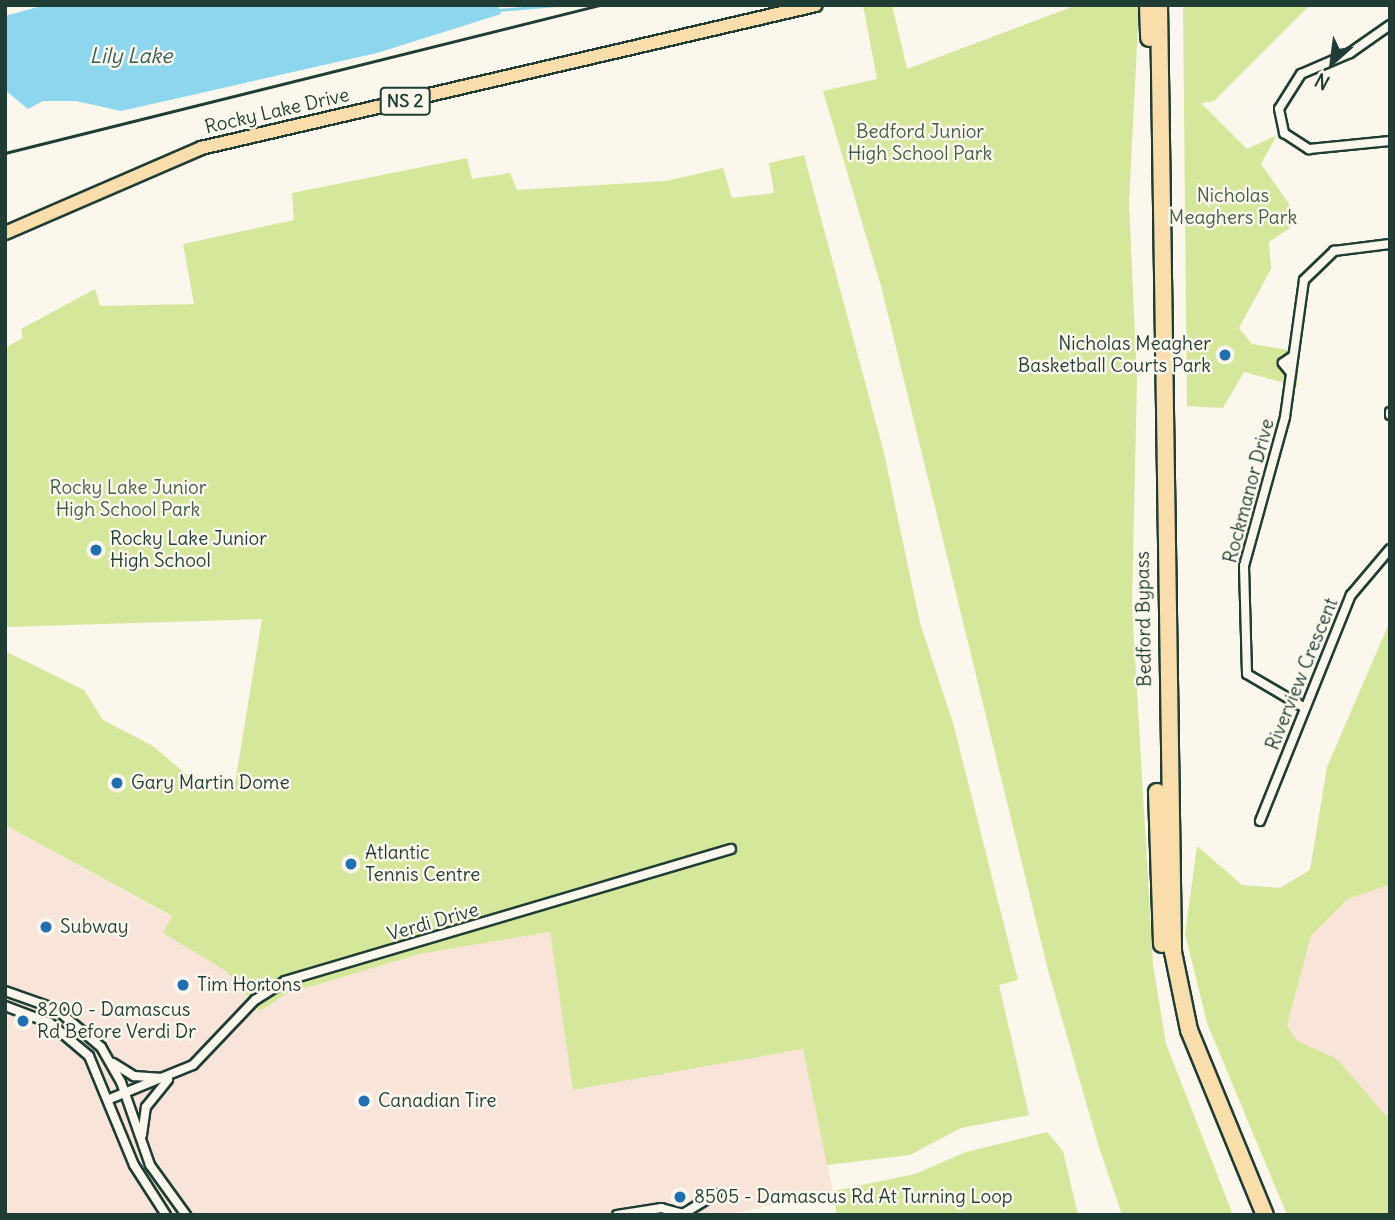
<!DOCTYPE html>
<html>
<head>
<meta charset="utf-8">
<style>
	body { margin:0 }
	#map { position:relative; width:1395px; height:1220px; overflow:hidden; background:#fbf7ec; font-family:Delius,sans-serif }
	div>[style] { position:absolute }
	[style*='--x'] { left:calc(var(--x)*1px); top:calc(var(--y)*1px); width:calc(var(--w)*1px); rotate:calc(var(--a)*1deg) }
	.built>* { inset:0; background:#f9e4da }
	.green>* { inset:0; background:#d5e79b }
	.water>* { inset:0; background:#8dd7ee }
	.stream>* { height:2.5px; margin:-1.25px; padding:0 1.25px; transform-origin:1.25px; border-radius:1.25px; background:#8dd7ee }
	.roads { filter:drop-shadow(2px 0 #1f3d34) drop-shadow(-2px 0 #1f3d34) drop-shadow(0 2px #1f3d34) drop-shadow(0 -2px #1f3d34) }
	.street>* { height:8px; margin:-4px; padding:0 4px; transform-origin:4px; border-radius:4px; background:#fbf7ec }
	.primary>* { height:12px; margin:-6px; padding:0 6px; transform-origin:6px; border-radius:6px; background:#f9deab }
	.highway>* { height:16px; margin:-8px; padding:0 8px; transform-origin:8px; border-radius:8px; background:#f9deab }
	.rail>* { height:2.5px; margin:-1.25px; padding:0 1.25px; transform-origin:1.25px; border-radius:1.25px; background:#1f3d34 }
	.dots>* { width:19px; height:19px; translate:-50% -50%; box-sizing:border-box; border:4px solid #fbf7ec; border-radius:50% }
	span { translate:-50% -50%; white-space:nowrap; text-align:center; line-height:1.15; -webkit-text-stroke:5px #fbf7ec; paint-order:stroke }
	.shield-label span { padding:2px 5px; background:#fbf7ec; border:2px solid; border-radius:5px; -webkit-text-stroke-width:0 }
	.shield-label { font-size:18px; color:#1f3d34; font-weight:700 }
	.street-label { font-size:19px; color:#1f3d34 }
	.park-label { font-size:19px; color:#435f49 }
	.poi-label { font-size:19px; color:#1f3d34 }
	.right { translate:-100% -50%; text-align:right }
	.left { translate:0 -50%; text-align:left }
	.water-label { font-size:21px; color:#355c59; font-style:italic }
	.frame { position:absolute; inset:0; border:7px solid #1f3d34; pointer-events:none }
	.north { position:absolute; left:1297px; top:28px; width:70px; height:70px; -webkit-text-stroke:5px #fbf7ec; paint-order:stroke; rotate:208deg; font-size:19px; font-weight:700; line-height:28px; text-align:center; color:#1f3d34 }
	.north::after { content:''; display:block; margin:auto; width:24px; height:32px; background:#1f3d34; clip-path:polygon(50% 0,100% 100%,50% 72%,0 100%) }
</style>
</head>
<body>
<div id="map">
	<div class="built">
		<div style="clip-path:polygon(5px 825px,172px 917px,164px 933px,226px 971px,260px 1010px,286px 994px,420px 954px,550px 932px,573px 1090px,803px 1049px,833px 1191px,728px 1215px,5px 1215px)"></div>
		<div style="clip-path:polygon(1390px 885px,1390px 1120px,1387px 1120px,1337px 1059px,1296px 1040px,1287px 1025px,1311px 936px,1348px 899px)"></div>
	</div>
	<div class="green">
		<div style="clip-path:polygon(863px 5px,892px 5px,907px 69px,1077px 5px,1139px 5px,1129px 203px,1137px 379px,1132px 606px,1153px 965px,1166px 1044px,1233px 1215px,1122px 1215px,1098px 1144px,1048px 970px,881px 286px,823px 91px,877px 79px)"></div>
		<div style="clip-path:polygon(1183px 5px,1310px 5px,1214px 101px,1201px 103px,1247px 149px,1277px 135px,1261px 164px,1289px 204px,1290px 228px,1269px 242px,1271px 269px,1239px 328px,1252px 344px,1300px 352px,1297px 386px,1244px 372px,1223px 408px,1187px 406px)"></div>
		<div style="clip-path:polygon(804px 155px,884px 453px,920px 623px,953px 723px,1018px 980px,999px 985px,1029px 1115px,961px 1128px,910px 1155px,827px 1165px,803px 1049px,573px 1090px,550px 932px,420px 954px,286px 994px,260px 1011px,226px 971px,163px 933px,172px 916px,5px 825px,5px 651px,84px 690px,103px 720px,153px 746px,202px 788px,234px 789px,262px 619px,5px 627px,5px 348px,23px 338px,21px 329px,95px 289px,100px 306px,194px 304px,183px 244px,294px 220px,292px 193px,467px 158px,472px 179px,510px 173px,517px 190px,666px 181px,723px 168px,732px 198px,774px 193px,769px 163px)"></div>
		<div style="clip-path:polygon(1390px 621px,1390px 885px,1348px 899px,1311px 936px,1287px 1025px,1296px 1040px,1337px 1059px,1390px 1120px,1390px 1215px,1287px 1215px,1207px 1023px,1185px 934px,1197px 846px,1242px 885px,1280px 888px,1310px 870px,1327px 767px)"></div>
		<div style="clip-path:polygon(1047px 1132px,1063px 1151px,1078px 1215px,837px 1215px,833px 1191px,915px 1174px,966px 1152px)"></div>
	</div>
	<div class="water">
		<div style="clip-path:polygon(45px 5px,498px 5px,501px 14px,377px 53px,121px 111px,76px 101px,43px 101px,28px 109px,5px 90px,5px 16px)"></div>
	</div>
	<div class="stream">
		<div style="--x:498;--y:10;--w:58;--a:-4.9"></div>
	</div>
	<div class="roads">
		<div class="street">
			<div style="--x:1390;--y:25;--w:49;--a:145"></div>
			<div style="--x:1350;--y:53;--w:53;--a:156.8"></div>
			<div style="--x:1301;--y:74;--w:41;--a:122.2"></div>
			<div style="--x:1279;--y:109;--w:25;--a:78"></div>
			<div style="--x:1284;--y:133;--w:30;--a:33"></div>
			<div style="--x:1309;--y:149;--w:81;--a:-5.6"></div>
			<div style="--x:1291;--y:373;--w:13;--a:-129"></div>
			<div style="--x:1283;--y:363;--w:12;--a:-35"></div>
			<div style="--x:1390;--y:415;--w:3;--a:-90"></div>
			<div style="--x:1305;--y:708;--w:67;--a:-149.6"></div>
			<div style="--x:1247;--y:674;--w:108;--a:-91.6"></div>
			<div style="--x:1244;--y:566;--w:155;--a:-74.6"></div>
			<div style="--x:1285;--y:417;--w:138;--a:-82.1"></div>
			<div style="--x:1304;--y:280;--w:42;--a:-44"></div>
			<div style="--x:1334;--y:251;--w:56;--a:-7.1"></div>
			<div style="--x:1260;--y:821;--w:244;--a:-68.1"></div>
			<div style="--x:1351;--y:595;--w:60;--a:-49.7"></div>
			<div style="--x:5;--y:991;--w:54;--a:19.4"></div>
			<div style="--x:56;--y:1009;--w:59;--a:40.2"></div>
			<div style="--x:101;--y:1047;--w:40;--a:60.3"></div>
			<div style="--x:121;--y:1082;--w:88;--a:70.7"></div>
			<div style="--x:150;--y:1165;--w:62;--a:54.2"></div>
			<div style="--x:5;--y:1006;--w:48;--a:20.7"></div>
			<div style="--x:50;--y:1023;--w:51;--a:40.2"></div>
			<div style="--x:89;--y:1056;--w:118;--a:67.6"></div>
			<div style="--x:134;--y:1165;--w:59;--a:57.4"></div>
			<div style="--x:113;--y:1063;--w:25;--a:32"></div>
			<div style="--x:134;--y:1076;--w:29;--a:4"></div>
			<div style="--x:112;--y:1098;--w:87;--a:-22.2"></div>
			<div style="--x:193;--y:1065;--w:90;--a:-46.4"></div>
			<div style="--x:255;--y:1000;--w:36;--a:-32"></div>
			<div style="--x:285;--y:981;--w:465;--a:-16.5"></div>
			<div style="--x:142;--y:1135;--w:28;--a:-82"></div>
			<div style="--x:146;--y:1107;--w:35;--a:-51"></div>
			<div style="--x:617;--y:1215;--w:45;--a:-9"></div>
			<div style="--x:661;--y:1208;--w:23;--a:15"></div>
			<div style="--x:681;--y:1215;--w:41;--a:-31"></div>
		</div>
		<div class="primary">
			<div style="--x:5;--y:233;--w:214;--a:-23.4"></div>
			<div style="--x:201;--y:148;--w:631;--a:-13.09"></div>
		</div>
		<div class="highway">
			<div style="--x:1148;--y:5;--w:33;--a:88"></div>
			<div style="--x:1159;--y:5;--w:947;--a:89.15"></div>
			<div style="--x:1173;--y:952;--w:80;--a:78.4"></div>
			<div style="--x:1189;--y:1030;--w:200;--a:67.7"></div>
			<div style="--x:1157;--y:792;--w:152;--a:88.1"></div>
		</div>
	</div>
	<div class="rail">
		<div style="--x:5;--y:153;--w:613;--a:-13.97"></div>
	</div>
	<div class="dots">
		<div style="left:1225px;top:355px;background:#1f6fb2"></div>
		<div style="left:96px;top:550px;background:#1f6fb2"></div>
		<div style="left:117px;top:783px;background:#1f6fb2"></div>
		<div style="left:351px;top:864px;background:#1f6fb2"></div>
		<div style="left:46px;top:927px;background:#1f6fb2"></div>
		<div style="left:183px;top:985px;background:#1f6fb2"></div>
		<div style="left:23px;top:1021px;background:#1f6fb2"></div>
		<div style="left:364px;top:1101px;background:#1f6fb2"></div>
		<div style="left:680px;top:1197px;background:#1f6fb2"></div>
	</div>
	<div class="shield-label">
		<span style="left:405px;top:101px">NS 2</span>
	</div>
	<div class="street-label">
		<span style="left:277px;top:111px;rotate:-13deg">Rocky Lake Drive</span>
		<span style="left:1249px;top:491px;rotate:-75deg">Rockmanor Drive</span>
		<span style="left:1144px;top:619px;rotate:-91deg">Bedford Bypass</span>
		<span style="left:1302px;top:674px;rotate:-68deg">Riverview Crescent</span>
		<span style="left:433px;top:922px;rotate:-16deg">Verdi Drive</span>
	</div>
	<div class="park-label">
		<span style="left:920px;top:143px">Bedford Junior<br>High School Park</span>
		<span style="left:1233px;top:207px">Nicholas<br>Meaghers Park</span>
		<span style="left:128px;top:499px">Rocky Lake Junior<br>High School Park</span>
	</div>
	<div class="poi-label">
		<span class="right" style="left:1211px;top:355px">Nicholas Meagher<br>Basketball Courts Park</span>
		<span class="left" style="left:110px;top:550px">Rocky Lake Junior<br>High School</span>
		<span class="left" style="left:131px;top:783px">Gary Martin Dome</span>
		<span class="left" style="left:365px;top:864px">Atlantic<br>Tennis Centre</span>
		<span class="left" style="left:60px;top:927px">Subway</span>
		<span class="left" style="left:197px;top:985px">Tim Hortons</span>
		<span class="left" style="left:37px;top:1021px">8200 - Damascus<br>Rd Before Verdi Dr</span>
		<span class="left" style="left:378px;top:1101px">Canadian Tire</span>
		<span class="left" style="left:694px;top:1197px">8505 - Damascus Rd At Turning Loop</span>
	</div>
	<div class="water-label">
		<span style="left:131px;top:56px">Lily Lake</span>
	</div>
	<div class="frame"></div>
	<div class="north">N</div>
</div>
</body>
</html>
